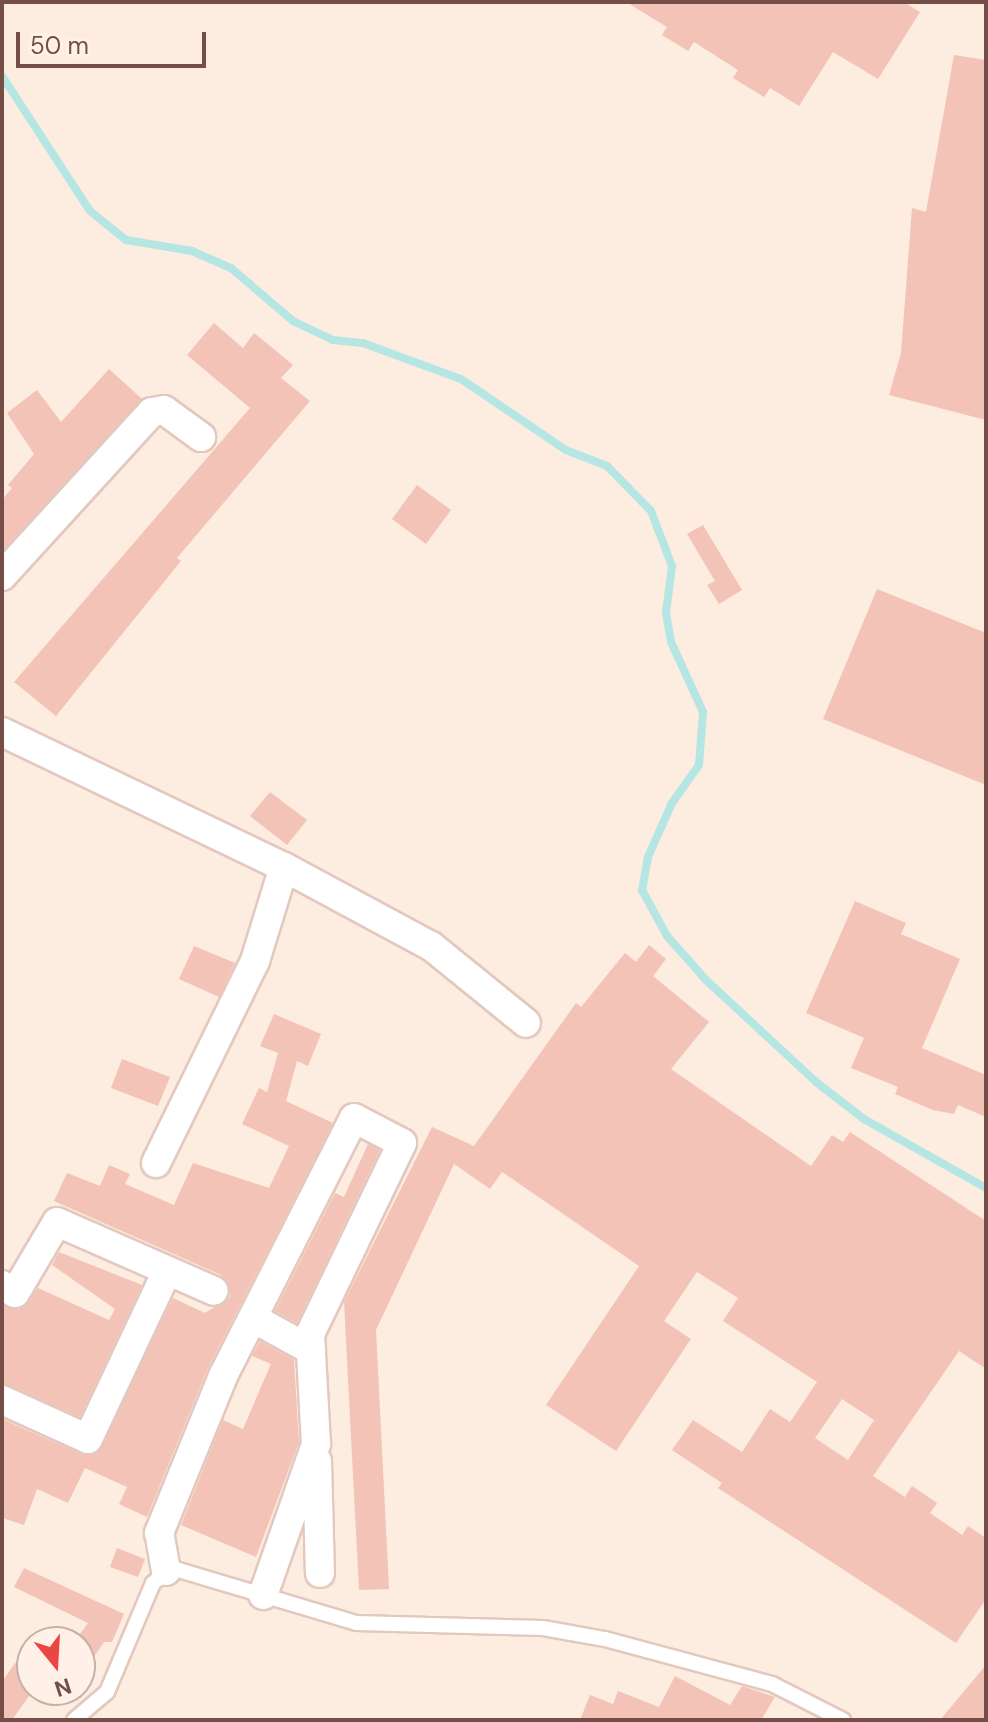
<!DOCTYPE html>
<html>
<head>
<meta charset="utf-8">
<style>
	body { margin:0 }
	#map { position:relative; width:988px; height:1722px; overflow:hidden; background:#fdece0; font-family:"DM Sans",sans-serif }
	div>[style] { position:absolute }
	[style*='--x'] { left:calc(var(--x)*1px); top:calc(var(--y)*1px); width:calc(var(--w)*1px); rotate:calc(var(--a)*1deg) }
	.stream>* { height:8px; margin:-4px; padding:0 4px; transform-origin:4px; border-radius:4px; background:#b5e6e3 }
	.building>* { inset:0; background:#f3c3b7 }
	.roads { filter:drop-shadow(2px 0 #e3c8bf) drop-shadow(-2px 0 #e3c8bf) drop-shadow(0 2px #e3c8bf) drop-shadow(0 -2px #e3c8bf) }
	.lane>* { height:14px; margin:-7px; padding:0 7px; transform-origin:7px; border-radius:7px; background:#fff }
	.street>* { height:28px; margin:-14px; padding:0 14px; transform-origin:14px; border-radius:14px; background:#fff }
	span { translate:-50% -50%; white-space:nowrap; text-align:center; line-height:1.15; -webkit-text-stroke:6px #fff1e7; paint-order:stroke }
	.frame { position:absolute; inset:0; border:4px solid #744e47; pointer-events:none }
	.north { position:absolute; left:16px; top:1626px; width:80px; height:80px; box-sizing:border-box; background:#fff1e7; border:2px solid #c7b0a7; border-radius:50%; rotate:162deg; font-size:22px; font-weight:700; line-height:32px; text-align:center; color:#744e47 }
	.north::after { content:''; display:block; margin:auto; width:28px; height:36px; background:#ea4642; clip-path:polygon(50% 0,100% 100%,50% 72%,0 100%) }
	.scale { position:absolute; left:16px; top:32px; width:190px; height:36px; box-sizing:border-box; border:4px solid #744e47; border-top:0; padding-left:10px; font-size:24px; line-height:28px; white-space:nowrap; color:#744e47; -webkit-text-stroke:6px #fff1e7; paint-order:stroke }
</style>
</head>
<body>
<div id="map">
	<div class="stream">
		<div style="--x:2;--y:76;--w:161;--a:56.9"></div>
		<div style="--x:90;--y:211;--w:46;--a:38.9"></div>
		<div style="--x:126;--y:240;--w:67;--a:9.5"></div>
		<div style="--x:192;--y:251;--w:43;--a:23.6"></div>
		<div style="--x:231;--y:268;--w:82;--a:40.5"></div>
		<div style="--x:293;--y:321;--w:44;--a:25.4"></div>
		<div style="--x:333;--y:340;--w:30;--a:6"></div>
		<div style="--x:363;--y:343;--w:104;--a:20.2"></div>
		<div style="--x:461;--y:379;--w:127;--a:34.1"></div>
		<div style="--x:566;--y:450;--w:44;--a:21.3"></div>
		<div style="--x:607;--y:466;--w:63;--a:45.6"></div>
		<div style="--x:651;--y:511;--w:59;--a:69.1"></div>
		<div style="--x:672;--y:566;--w:47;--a:97.3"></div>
		<div style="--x:666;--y:613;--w:29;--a:80"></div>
		<div style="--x:671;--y:642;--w:77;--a:65.4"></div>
		<div style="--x:703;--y:712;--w:53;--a:94.3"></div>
		<div style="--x:699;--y:765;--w:47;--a:125.4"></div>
		<div style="--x:672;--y:803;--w:59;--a:114"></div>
		<div style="--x:648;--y:857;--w:34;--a:100"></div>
		<div style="--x:642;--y:890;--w:52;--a:61.5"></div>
		<div style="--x:667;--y:936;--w:59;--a:48.4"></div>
		<div style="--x:706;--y:980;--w:150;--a:42.8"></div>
		<div style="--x:816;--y:1082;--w:61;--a:37.6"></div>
		<div style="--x:864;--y:1119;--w:140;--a:29.5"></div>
	</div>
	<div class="building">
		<div style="clip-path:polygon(626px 2px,904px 2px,920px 12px,878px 79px,833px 52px,799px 106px,770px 88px,764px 97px,733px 78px,738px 70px,694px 42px,688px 51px,662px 35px,667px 27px)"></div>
		<div style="clip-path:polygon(954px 55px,986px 60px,986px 420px,889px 395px,901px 353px,912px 208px,926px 212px)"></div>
		<div style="clip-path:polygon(214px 323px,243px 348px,254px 333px,269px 345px,293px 365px,281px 378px,310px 401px,177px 558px,181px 561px,56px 716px,14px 682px,250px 408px,187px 355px)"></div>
		<div style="clip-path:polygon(109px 369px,142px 399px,2px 551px,2px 500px,12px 488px,8px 485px,34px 454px,7px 413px,37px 390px,61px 422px)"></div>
		<div style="clip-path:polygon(417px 485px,451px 510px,426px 544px,392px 519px)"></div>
		<div style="clip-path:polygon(703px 525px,742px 590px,719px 604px,707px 585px,715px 581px,687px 534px)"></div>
		<div style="clip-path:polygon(877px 589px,986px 633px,986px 785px,823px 719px)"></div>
		<div style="clip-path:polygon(270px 792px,307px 820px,287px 845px,250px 816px)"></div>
		<div style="clip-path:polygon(855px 901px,906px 923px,901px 934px,960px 959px,922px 1048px,986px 1075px,986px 1117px,958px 1105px,954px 1114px,933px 1110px,895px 1094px,898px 1087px,851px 1068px,864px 1038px,806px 1013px)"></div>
		<div style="clip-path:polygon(evenodd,649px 945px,666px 959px,653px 976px,709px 1022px,671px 1069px,811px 1166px,832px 1135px,843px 1142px,850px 1132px,986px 1221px,986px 1369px,959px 1351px,873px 1476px,905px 1497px,912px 1486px,937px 1503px,930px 1513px,962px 1535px,968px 1526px,986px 1538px,986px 1599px,956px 1643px,718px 1488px,722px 1483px,672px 1450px,693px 1420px,742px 1452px,770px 1409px,790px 1422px,817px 1382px,723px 1321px,738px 1298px,697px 1272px,664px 1321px,691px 1339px,616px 1451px,546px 1405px,639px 1266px,502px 1172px,490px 1189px,454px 1164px,376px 1330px,389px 1589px,359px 1590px,344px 1302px,432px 1127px,474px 1146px,576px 1003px,581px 1007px,625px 953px,636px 962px,649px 945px,842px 1399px,874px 1420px,848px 1460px,815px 1438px,842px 1399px)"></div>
		<div style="clip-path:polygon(194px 946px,235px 963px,219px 997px,179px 979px)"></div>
		<div style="clip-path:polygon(274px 1014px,321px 1034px,308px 1066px,297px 1061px,286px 1101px,333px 1123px,208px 1368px,147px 1517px,119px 1504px,127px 1487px,85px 1468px,68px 1503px,37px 1489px,24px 1525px,2px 1518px,2px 1419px,81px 1454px,97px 1453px,173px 1298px,205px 1313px,230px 1297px,228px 1282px,221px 1275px,54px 1201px,67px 1173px,100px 1186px,109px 1165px,130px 1174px,125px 1184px,174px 1205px,193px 1163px,269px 1188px,289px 1146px,242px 1124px,259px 1088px,267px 1092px,278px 1053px,260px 1046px)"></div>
		<div style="clip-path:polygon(122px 1059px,170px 1077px,158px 1106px,111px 1088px)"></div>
		<div style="clip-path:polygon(368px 1144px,380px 1150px,297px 1323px,275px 1311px,335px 1193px,344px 1197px)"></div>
		<div style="clip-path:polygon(59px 1252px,142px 1285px,80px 1417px,2px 1383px,2px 1305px,23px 1308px,38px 1288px,109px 1320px,115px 1309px,52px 1265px)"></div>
		<div style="clip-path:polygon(260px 1341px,294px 1360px,299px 1442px,256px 1557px,181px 1525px,223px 1420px,243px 1429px,261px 1387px,271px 1364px,252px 1356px)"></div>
		<div style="clip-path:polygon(117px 1548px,145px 1559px,138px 1577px,110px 1567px)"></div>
		<div style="clip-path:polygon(24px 1568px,124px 1614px,112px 1642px,104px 1642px,80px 1678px,80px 1634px,88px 1623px,14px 1587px)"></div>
		<div style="clip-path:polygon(15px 1663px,32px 1674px,32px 1692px,12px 1720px,2px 1720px,2px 1682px)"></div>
		<div style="clip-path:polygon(986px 1665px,986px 1720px,940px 1720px)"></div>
		<div style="clip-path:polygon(675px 1676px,730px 1705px,742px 1686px,775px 1697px,761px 1720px,580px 1720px,590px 1695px,613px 1704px,618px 1691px,659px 1707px)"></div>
	</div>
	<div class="roads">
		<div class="lane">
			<div style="--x:74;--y:1720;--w:43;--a:-40.3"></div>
			<div style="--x:107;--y:1692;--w:118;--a:-67.1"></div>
			<div style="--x:153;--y:1583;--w:24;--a:-38"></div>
			<div style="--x:172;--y:1568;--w:192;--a:16.6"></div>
			<div style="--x:356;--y:1623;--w:187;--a:1.5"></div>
			<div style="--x:543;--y:1628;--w:63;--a:10.1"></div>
			<div style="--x:605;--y:1639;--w:173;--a:15.1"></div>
			<div style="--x:772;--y:1684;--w:80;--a:26.9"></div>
		</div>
		<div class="street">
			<div style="--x:2;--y:576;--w:222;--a:-47.6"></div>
			<div style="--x:152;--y:412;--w:12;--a:-9"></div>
			<div style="--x:164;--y:410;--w:46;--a:36.1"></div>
			<div style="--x:2;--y:732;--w:313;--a:25.6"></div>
			<div style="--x:284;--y:867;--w:167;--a:28.3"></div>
			<div style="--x:431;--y:946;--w:122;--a:39"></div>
			<div style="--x:156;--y:1163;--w:225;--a:-63.9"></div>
			<div style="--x:255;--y:961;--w:98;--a:-72.9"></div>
			<div style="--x:2;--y:1285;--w:15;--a:32"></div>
			<div style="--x:15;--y:1293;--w:82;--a:-59.4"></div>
			<div style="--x:57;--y:1222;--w:171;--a:23.7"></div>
			<div style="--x:253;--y:1318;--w:66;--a:28.9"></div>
			<div style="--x:2;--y:1400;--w:94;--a:24.4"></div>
			<div style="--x:88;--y:1439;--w:186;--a:-64.8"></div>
			<div style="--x:317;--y:1461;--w:112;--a:88.5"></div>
			<div style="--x:166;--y:1571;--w:39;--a:-100"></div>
			<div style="--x:159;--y:1533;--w:170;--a:-67.8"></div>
			<div style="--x:223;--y:1376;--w:289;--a:-63.1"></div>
			<div style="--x:354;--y:1118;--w:54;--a:27.5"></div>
			<div style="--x:402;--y:1143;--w:212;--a:115.7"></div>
			<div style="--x:310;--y:1334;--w:110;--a:86.9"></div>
			<div style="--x:316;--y:1444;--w:160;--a:109.3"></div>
		</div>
	</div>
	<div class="frame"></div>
	<div class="north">N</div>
	<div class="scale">50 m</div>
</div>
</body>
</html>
